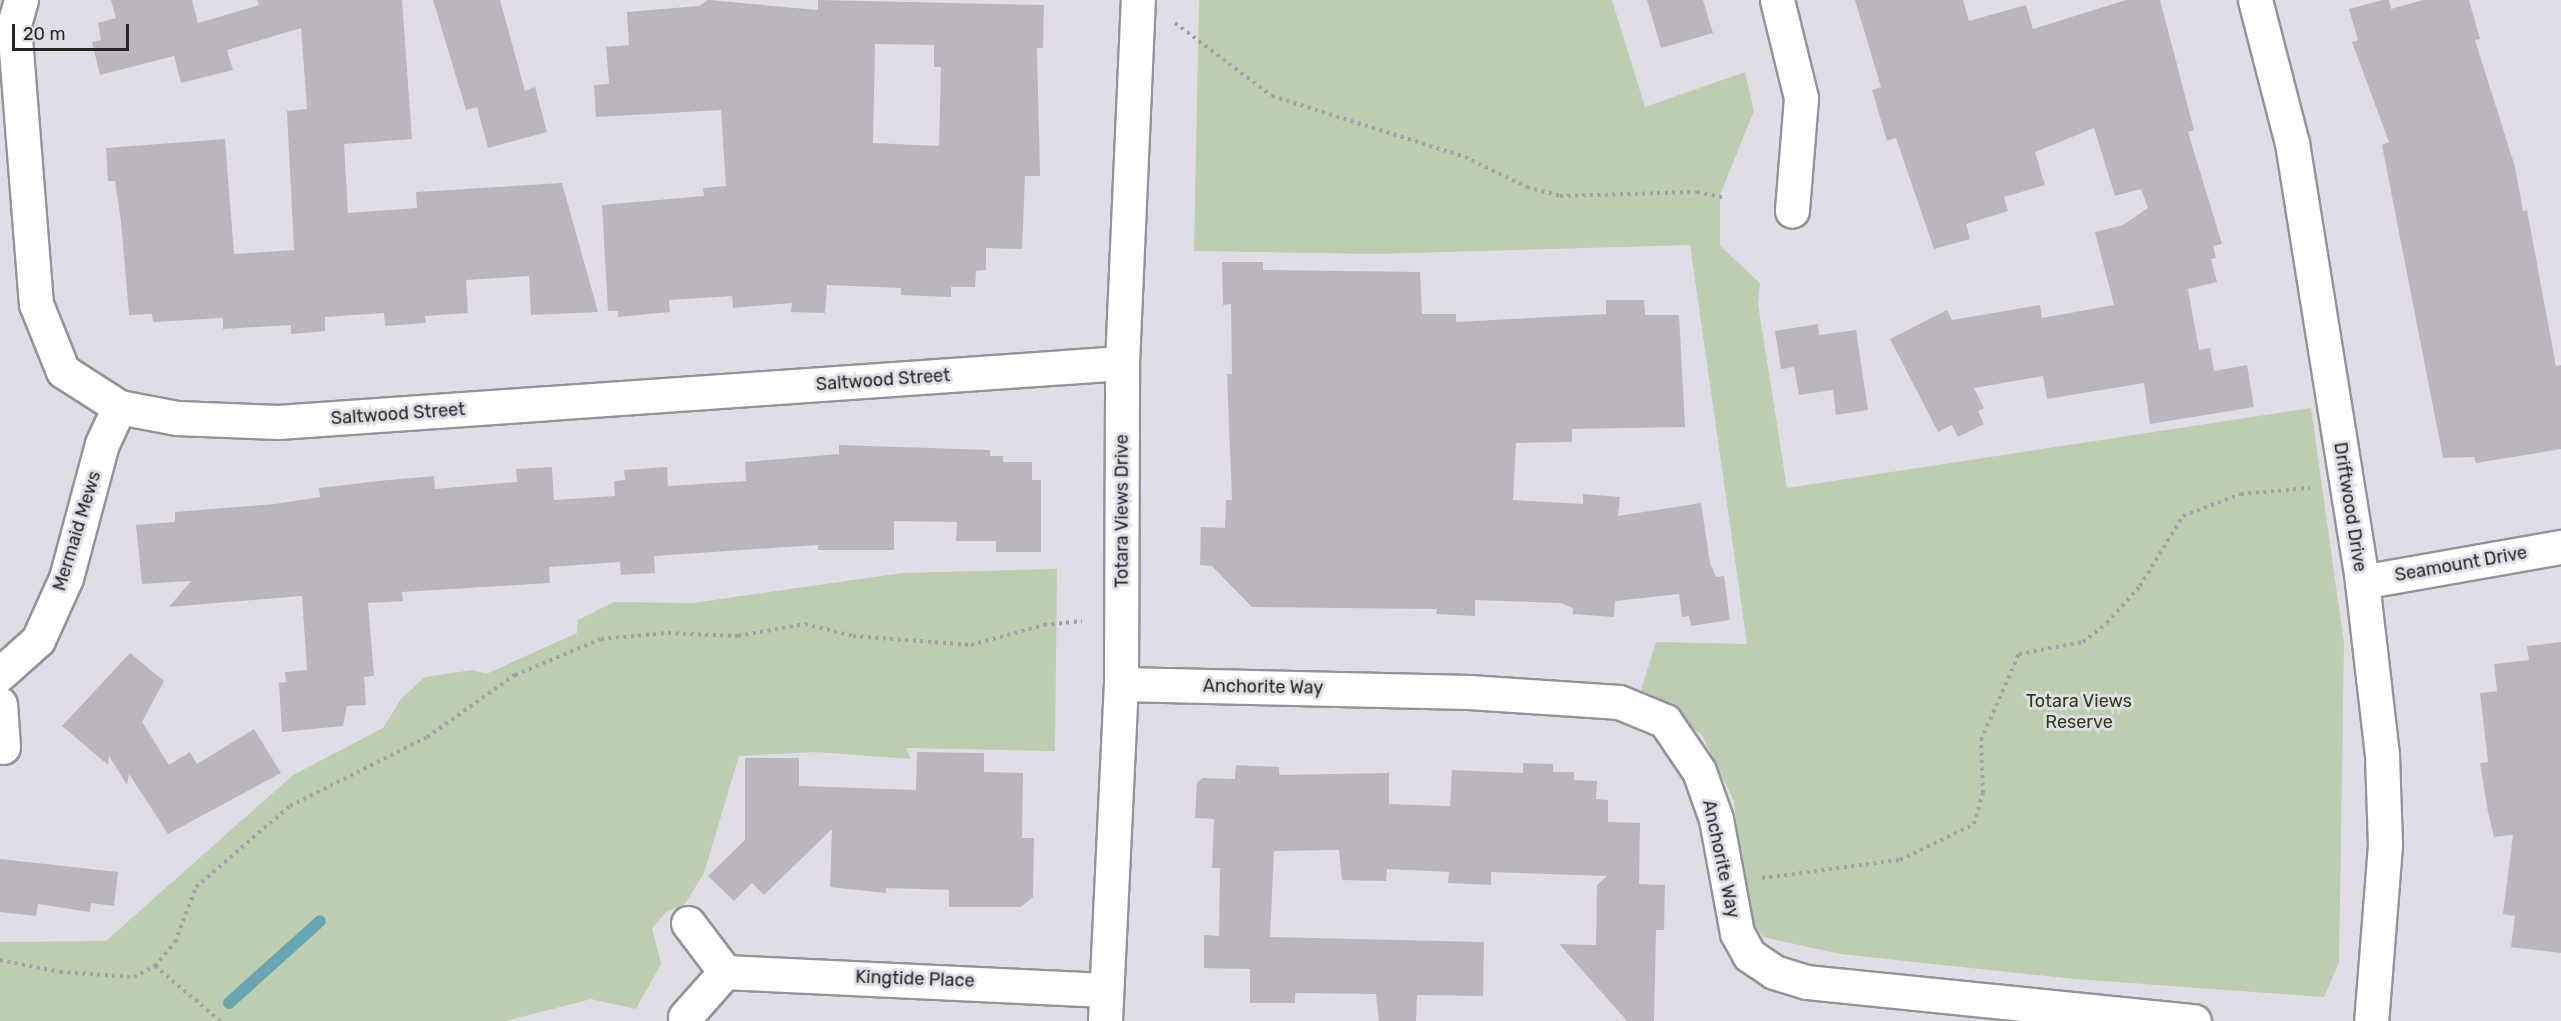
<!DOCTYPE html>
<html>
<head>
<meta charset="utf-8">
<style>
	body { margin:0 }
	#map { position:relative; width:2561px; height:1021px; overflow:hidden; background:#e1dde6; font-family:Rubik,sans-serif }
	div>[style] { position:absolute }
	[style*='--x'] { left:calc(var(--x)*1px); top:calc(var(--y)*1px); width:calc(var(--w)*1px); rotate:calc(var(--a)*1deg) }
	.green>* { inset:0; background:#bdcdaf }
	.stream>* { height:12px; margin:-6px; padding:0 6px; transform-origin:6px; border-radius:6px; background:#68a7b1 }
	.building>* { inset:0; background:#bbb6be }
	.path>* { height:4px; margin-top:-2px; transform-origin:0; background:repeating-linear-gradient(90deg,#a3a0a7 0 3px,transparent 0 7.5px) }
	.roads { filter:drop-shadow(2px 0 #96929b) drop-shadow(-2px 0 #96929b) drop-shadow(0 2px #96929b) drop-shadow(0 -2px #96929b) }
	.minor>* { height:33px; margin:-16.5px; padding:0 16.5px; transform-origin:16.5px; border-radius:16.5px; background:#fff }
	span { translate:-50% -50%; white-space:nowrap; text-align:center; line-height:1.15; -webkit-text-stroke:6px #e1dde6; paint-order:stroke }
	.street-label { font-size:18px; color:#262528 }
	.park-label { font-size:18px; color:#2b4010 }
	.scale { position:absolute; left:12px; top:24px; width:117px; height:27px; box-sizing:border-box; border:3px solid #262528; border-top:0; padding-left:8px; font-size:18px; line-height:21px; white-space:nowrap; color:#262528; -webkit-text-stroke:4px #e1dde6; paint-order:stroke }
</style>
</head>
<body>
<div id="map">
	<div class="green">
		<div style="clip-path:polygon(1199px 0,1612px 0,1645px 107px,1745px 72px,1754px 111px,1720px 195px,1720px 246px,1760px 283px,1758px 304px,1787px 488px,2311px 408px,2344px 643px,2339px 963px,2324px 997px,2075px 979px,1840px 954px,1763px 937px,1746px 912px,1734px 801px,1702px 735px,1641px 690px,1656px 642px,1747px 644px,1690px 245px,1375px 254px,1194px 251px)"></div>
		<div style="clip-path:polygon(1057px 569px,1055px 751px,906px 748px,911px 759px,816px 752px,739px 756px,704px 873px,685px 904px,666px 912px,652px 928px,661px 964px,636px 1009px,591px 999px,506px 1021px,0 1021px,0 942px,106px 941px,293px 775px,383px 728px,401px 699px,425px 677px,473px 670px,486px 674px,577px 633px,578px 620px,614px 602px,693px 603px,902px 573px)"></div>
	</div>
	<div class="stream">
		<div style="--x:229;--y:1003;--w:122;--a:-42"></div>
	</div>
	<div class="building">
		<div style="clip-path:polygon(111px 0,192px 0,198px 23px,259px 5px,257px 0,402px 0,412px 139px,344px 144px,348px 213px,417px 208px,416px 192px,562px 183px,598px 312px,531px 315px,529px 276px,466px 280px,468px 313px,425px 316px,426px 323px,385px 326px,384px 313px,325px 317px,325px 331px,291px 334px,291px 325px,223px 329px,223px 318px,153px 322px,152px 314px,129px 315px,121px 221px,115px 181px,108px 181px,106px 148px,225px 139px,234px 254px,294px 250px,287px 111px,307px 109px,301px 28px,227px 50px,233px 70px,181px 83px,174px 56px,100px 75px,92px 42px,101px 40px,98px 23px,116px 18px)"></div>
		<div style="clip-path:polygon(433px 0,500px 0,525px 91px,535px 87px,547px 132px,488px 148px,477px 107px,466px 110px)"></div>
		<div style="clip-path:polygon(evenodd,708px 0,818px 10px,818px 0,1044px 5px,1043px 48px,1037px 48px,1040px 176px,1025px 176px,1022px 249px,986px 248px,986px 270px,976px 271px,975px 287px,951px 287px,951px 297px,901px 295px,901px 288px,827px 285px,825px 313px,791px 312px,792px 303px,733px 308px,732px 296px,669px 300px,670px 312px,618px 317px,618px 311px,608px 311px,602px 205px,704px 196px,703px 188px,726px 186px,721px 110px,596px 117px,594px 85px,609px 84px,606px 47px,629px 45px,627px 12px,699px 6px,708px 0,875px 44px,934px 45px,934px 67px,941px 67px,939px 146px,873px 143px,875px 44px)"></div>
		<div style="clip-path:polygon(1647px 0,1703px 0,1713px 33px,1661px 48px)"></div>
		<div style="clip-path:polygon(1855px 0,1963px 0,1969px 21px,2026px 5px,2033px 29px,2126px 0,2160px 0,2194px 130px,2188px 132px,2222px 244px,2213px 246px,2216px 258px,2211px 259px,2217px 282px,2188px 289px,2199px 350px,2210px 348px,2214px 371px,2247px 365px,2254px 407px,2150px 424px,2144px 383px,2047px 399px,2043px 376px,1974px 388px,1984px 408px,1978px 411px,1984px 424px,1958px 437px,1952px 425px,1938px 432px,1890px 339px,1947px 310px,1952px 320px,2040px 305px,2042px 318px,2114px 305px,2095px 232px,2123px 225px,2148px 208px,2141px 189px,2115px 196px,2094px 128px,2035px 152px,2045px 185px,2004px 197px,2008px 211px,1966px 224px,1970px 239px,1934px 249px,1896px 138px,1887px 141px,1872px 90px,1881px 87px)"></div>
		<div style="clip-path:polygon(2382px 0,2389px 0,2391px 9px,2423px 0,2469px 0,2480px 39px,2475px 40px,2515px 167px,2523px 211px,2527px 210px,2556px 366px,2561px 365px,2561px 449px,2476px 463px,2474px 457px,2443px 458px,2382px 145px,2389px 142px,2352px 42px,2358px 40px,2349px 9px)"></div>
		<div style="clip-path:polygon(1222px 262px,1263px 262px,1263px 270px,1420px 272px,1422px 314px,1456px 314px,1456px 322px,1606px 314px,1606px 300px,1644px 300px,1645px 315px,1679px 315px,1685px 427px,1572px 429px,1572px 442px,1516px 443px,1513px 500px,1583px 504px,1583px 494px,1620px 497px,1618px 516px,1701px 503px,1710px 563px,1716px 577px,1724px 576px,1730px 620px,1691px 626px,1689px 616px,1682px 617px,1679px 594px,1615px 601px,1614px 617px,1573px 614px,1573px 608px,1561px 603px,1475px 600px,1475px 616px,1436px 614px,1437px 609px,1252px 607px,1212px 566px,1200px 565px,1201px 527px,1225px 528px,1226px 500px,1232px 500px,1227px 374px,1232px 374px,1231px 304px,1223px 305px)"></div>
		<div style="clip-path:polygon(1818px 324px,1819px 335px,1856px 330px,1868px 410px,1836px 415px,1833px 390px,1799px 395px,1794px 367px,1781px 369px,1775px 331px)"></div>
		<div style="clip-path:polygon(839px 445px,990px 450px,990px 456px,1003px 456px,1003px 462px,1032px 462px,1032px 480px,1041px 480px,1041px 552px,996px 552px,996px 541px,956px 541px,957px 522px,894px 521px,894px 550px,818px 550px,818px 545px,654px 556px,655px 573px,621px 575px,620px 562px,549px 567px,550px 583px,402px 592px,403px 601px,368px 603px,374px 676px,364px 677px,366px 705px,347px 706px,343px 726px,282px 732px,279px 683px,286px 682px,285px 672px,307px 670px,302px 596px,169px 607px,191px 581px,142px 584px,136px 525px,175px 522px,175px 512px,275px 504px,320px 497px,319px 488px,388px 480px,434px 476px,435px 489px,517px 482px,516px 469px,552px 467px,554px 500px,615px 496px,614px 481px,625px 480px,624px 470px,667px 467px,668px 486px,746px 481px,745px 462px,839px 454px)"></div>
		<div style="clip-path:polygon(2561px 642px,2561px 953px,2511px 947px,2515px 916px,2503px 914px,2513px 835px,2494px 837px,2488px 812px,2480px 763px,2488px 762px,2480px 693px,2497px 691px,2494px 664px,2529px 660px,2527px 646px)"></div>
		<div style="clip-path:polygon(130px 653px,164px 681px,142px 722px,169px 765px,190px 752px,197px 764px,254px 729px,281px 773px,168px 834px,129px 774px,127px 785px,109px 756px,108px 765px,62px 726px)"></div>
		<div style="clip-path:polygon(917px 752px,984px 753px,984px 772px,1023px 773px,1022px 838px,1034px 838px,1033px 897px,1021px 907px,949px 907px,949px 890px,886px 888px,886px 893px,830px 887px,832px 829px,764px 895px,752px 883px,734px 901px,708px 876px,745px 840px,745px 758px,799px 758px,799px 786px,916px 790px)"></div>
		<div style="clip-path:polygon(1523px 763px,1553px 764px,1553px 772px,1574px 772px,1574px 780px,1597px 781px,1596px 799px,1608px 800px,1608px 822px,1640px 823px,1639px 884px,1665px 885px,1664px 930px,1656px 930px,1654px 1021px,1627px 1021px,1559px 944px,1596px 945px,1597px 885px,1607px 876px,1491px 872px,1491px 885px,1448px 883px,1449px 872px,1387px 869px,1386px 881px,1342px 880px,1339px 850px,1274px 851px,1270px 937px,1484px 942px,1483px 996px,1417px 995px,1416px 1021px,1379px 1021px,1376px 994px,1295px 993px,1295px 1003px,1250px 1003px,1250px 969px,1204px 968px,1204px 935px,1219px 936px,1220px 868px,1212px 868px,1214px 819px,1195px 818px,1197px 782px,1203px 778px,1235px 779px,1236px 765px,1279px 767px,1279px 775px,1389px 773px,1389px 804px,1450px 806px,1452px 770px,1523px 773px)"></div>
		<div style="clip-path:polygon(0 859px,118px 872px,114px 906px,91px 903px,90px 912px,38px 904px,36px 916px,0 912px)"></div>
	</div>
	<div class="path">
		<div style="--x:1175;--y:23;--w:121;--a:37"></div>
		<div style="--x:1272;--y:96;--w:202;--a:17.5"></div>
		<div style="--x:1465;--y:157;--w:69;--a:25.8"></div>
		<div style="--x:1527;--y:187;--w:34;--a:15"></div>
		<div style="--x:1560;--y:196;--w:137;--a:-1.7"></div>
		<div style="--x:1697;--y:192;--w:30;--a:12"></div>
		<div style="--x:1762;--y:878;--w:139;--a:-7.4"></div>
		<div style="--x:1900;--y:860;--w:82;--a:-25.9"></div>
		<div style="--x:1974;--y:824;--w:32;--a:-74"></div>
		<div style="--x:1983;--y:793;--w:53;--a:-92.2"></div>
		<div style="--x:1981;--y:740;--w:94;--a:-66.2"></div>
		<div style="--x:2019;--y:654;--w:65;--a:-10.6"></div>
		<div style="--x:2083;--y:642;--w:31;--a:-38"></div>
		<div style="--x:2107;--y:623;--w:50;--a:-48.3"></div>
		<div style="--x:2140;--y:586;--w:82;--a:-58.4"></div>
		<div style="--x:2183;--y:516;--w:62;--a:-20.8"></div>
		<div style="--x:2241;--y:494;--w:69;--a:-5"></div>
		<div style="--x:0;--y:960;--w:61;--a:11.3"></div>
		<div style="--x:60;--y:972;--w:74;--a:3.9"></div>
		<div style="--x:134;--y:977;--w:24;--a:-28"></div>
		<div style="--x:155;--y:966;--w:31;--a:-50"></div>
		<div style="--x:175;--y:942;--w:59;--a:-69.1"></div>
		<div style="--x:196;--y:887;--w:124;--a:-40.8"></div>
		<div style="--x:290;--y:806;--w:153;--a:-26.7"></div>
		<div style="--x:427;--y:737;--w:108;--a:-35.2"></div>
		<div style="--x:515;--y:675;--w:93;--a:-22.7"></div>
		<div style="--x:601;--y:639;--w:67;--a:-5.1"></div>
		<div style="--x:668;--y:633;--w:70;--a:2.5"></div>
		<div style="--x:738;--y:636;--w:68;--a:-10.2"></div>
		<div style="--x:805;--y:624;--w:49;--a:14"></div>
		<div style="--x:853;--y:636;--w:118;--a:4.4"></div>
		<div style="--x:971;--y:645;--w:76;--a:-15.3"></div>
		<div style="--x:1044;--y:625;--w:38;--a:-6"></div>
		<div style="--x:155;--y:966;--w:85;--a:40.2"></div>
	</div>
	<div class="roads">
		<div class="minor">
			<div style="--x:21;--y:0;--w:26;--a:106"></div>
			<div style="--x:14;--y:25;--w:280;--a:85.5"></div>
			<div style="--x:36;--y:304;--w:72;--a:68.1"></div>
			<div style="--x:63;--y:371;--w:67;--a:32.7"></div>
			<div style="--x:119;--y:407;--w:59;--a:10.7"></div>
			<div style="--x:177;--y:418;--w:101;--a:2.3"></div>
			<div style="--x:278;--y:422;--w:846;--a:-4"></div>
			<div style="--x:1777;--y:0;--w:101;--a:76.2"></div>
			<div style="--x:1801;--y:98;--w:113;--a:94.6"></div>
			<div style="--x:2255;--y:0;--w:148;--a:75.5"></div>
			<div style="--x:2292;--y:143;--w:445;--a:80.9"></div>
			<div style="--x:2362;--y:582;--w:174;--a:83.4"></div>
			<div style="--x:2382;--y:755;--w:90;--a:88.1"></div>
			<div style="--x:2385;--y:845;--w:177;--a:94.5"></div>
			<div style="--x:2362;--y:582;--w:202;--a:-10"></div>
			<div style="--x:0;--y:674;--w:51;--a:-41.8"></div>
			<div style="--x:38;--y:640;--w:68;--a:-65.7"></div>
			<div style="--x:66;--y:578;--w:139;--a:-75"></div>
			<div style="--x:102;--y:444;--w:41;--a:-65.3"></div>
			<div style="--x:1121;--y:684;--w:348;--a:1.3"></div>
			<div style="--x:1469;--y:692;--w:150;--a:3.8"></div>
			<div style="--x:1619;--y:702;--w:50;--a:22.4"></div>
			<div style="--x:1665;--y:721;--w:60;--a:55.8"></div>
			<div style="--x:1699;--y:771;--w:51;--a:70.5"></div>
			<div style="--x:1716;--y:819;--w:116;--a:79.6"></div>
			<div style="--x:1737;--y:933;--w:25;--a:61"></div>
			<div style="--x:1749;--y:955;--w:30;--a:34"></div>
			<div style="--x:1774;--y:972;--w:34;--a:17"></div>
			<div style="--x:1807;--y:982;--w:389;--a:5.8"></div>
			<div style="--x:0;--y:704;--w:43;--a:86"></div>
			<div style="--x:688;--y:923;--w:61;--a:52.9"></div>
			<div style="--x:685;--y:1017;--w:60;--a:-48.4"></div>
			<div style="--x:725;--y:972;--w:380;--a:2.7"></div>
			<div style="--x:1105;--y:1021;--w:337;--a:-87.3"></div>
			<div style="--x:1121;--y:684;--w:321;--a:-89.8"></div>
			<div style="--x:1122;--y:363;--w:363;--a:-87.5"></div>
		</div>
	</div>
	<div class="street-label">
		<span style="left:883px;top:380px;rotate:-4deg">Saltwood Street</span>
		<span style="left:398px;top:414px;rotate:-4deg">Saltwood Street</span>
		<span style="left:2350px;top:507px;rotate:81deg">Driftwood Drive</span>
		<span style="left:1122px;top:511px;rotate:-90deg">Totara Views Drive</span>
		<span style="left:77px;top:531px;rotate:-73deg">Mermaid Mews</span>
		<span style="left:2461px;top:564px;rotate:-10deg">Seamount Drive</span>
		<span style="left:1263px;top:687px;rotate:1deg">Anchorite Way</span>
		<span style="left:1721px;top:859px;rotate:78deg">Anchorite Way</span>
		<span style="left:915px;top:979px;rotate:2deg">Kingtide Place</span>
	</div>
	<div class="park-label">
		<span style="left:2079px;top:712px">Totara Views<br>Reserve</span>
	</div>
	<div class="scale">20 m</div>
</div>
</body>
</html>
